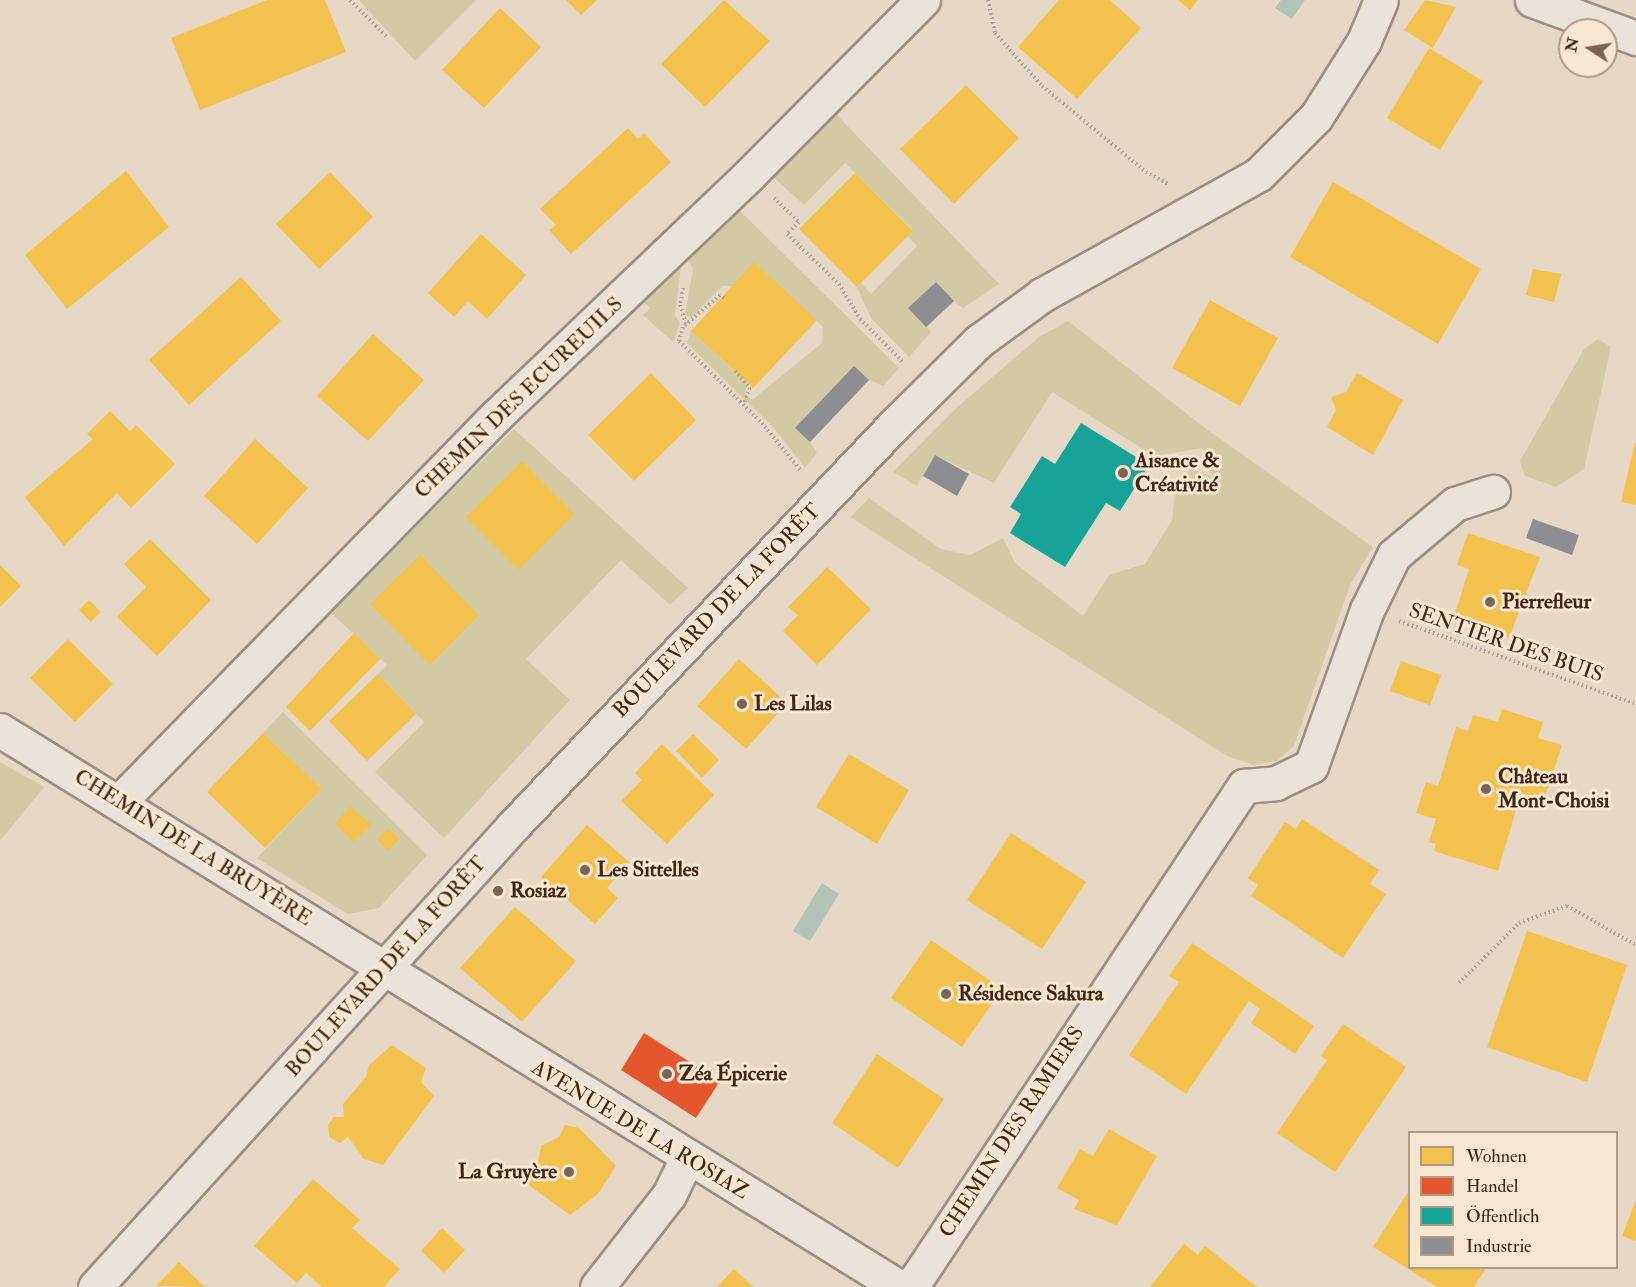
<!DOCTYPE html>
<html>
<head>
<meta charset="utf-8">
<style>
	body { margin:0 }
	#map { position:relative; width:1636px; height:1287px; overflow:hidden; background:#e6d8c4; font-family:"IM FELL Double Pica",serif }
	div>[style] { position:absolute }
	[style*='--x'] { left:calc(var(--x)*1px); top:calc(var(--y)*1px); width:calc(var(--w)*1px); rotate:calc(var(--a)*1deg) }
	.green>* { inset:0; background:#d2caa4 }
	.water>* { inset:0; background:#b2c4b5 }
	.homes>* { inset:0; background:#f2c14e }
	.shops>* { inset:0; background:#e4572e }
	.public>* { inset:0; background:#17a398 }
	.industry>* { inset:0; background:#8d8d92 }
	.path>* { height:4px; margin-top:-2px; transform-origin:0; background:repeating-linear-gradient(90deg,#aba39a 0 1.5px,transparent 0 4.5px) }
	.roads { filter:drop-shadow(2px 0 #9b8f82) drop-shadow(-2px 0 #9b8f82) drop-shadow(0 2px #9b8f82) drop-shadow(0 -2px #9b8f82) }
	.minor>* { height:33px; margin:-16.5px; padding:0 16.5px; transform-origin:16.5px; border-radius:16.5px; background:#eae3d9 }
	.tertiary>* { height:33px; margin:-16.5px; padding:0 16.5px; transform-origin:16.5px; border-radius:16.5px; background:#eae3d9 }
	.dots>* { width:16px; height:16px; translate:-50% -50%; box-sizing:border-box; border:3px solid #f8e7d0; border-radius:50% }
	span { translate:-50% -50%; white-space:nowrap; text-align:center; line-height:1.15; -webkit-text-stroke:6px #f8e7d0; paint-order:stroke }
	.street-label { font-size:21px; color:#412614 }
	.poi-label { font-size:21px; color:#412614; font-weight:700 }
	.left { translate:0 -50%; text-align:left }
	.right { translate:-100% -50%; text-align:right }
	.legend { position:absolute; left:1408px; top:1131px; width:210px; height:138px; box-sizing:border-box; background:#f8e7d0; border:2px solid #af9a85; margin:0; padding:8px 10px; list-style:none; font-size:18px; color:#412614 }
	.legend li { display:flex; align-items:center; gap:12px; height:30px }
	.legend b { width:30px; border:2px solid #af9a85 }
	.north { position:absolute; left:1558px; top:18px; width:60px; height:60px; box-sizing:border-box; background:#f8e7d0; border:2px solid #af9a85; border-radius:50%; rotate:282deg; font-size:16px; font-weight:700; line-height:24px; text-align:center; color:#412614 }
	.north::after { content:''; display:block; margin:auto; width:21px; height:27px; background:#7b6452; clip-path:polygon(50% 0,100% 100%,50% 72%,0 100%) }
</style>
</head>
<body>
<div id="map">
	<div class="green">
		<div style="clip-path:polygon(359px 0,476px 0,415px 61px)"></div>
		<div style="clip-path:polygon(835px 113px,999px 284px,963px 308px,954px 301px,927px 327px,931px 332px,909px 357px,871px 318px,857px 287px,861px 283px,871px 294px,917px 246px,908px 236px,913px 230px,845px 163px,804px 205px,772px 176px)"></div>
		<div style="clip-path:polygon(739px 210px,899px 368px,883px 386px,869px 380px,810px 442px,817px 453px,805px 468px,773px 427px,687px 343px,691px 331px,747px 383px,745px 393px,752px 400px,822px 343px,823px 327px,816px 320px,736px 286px,722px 286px,691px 318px,685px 315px,693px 269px,687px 258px)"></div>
		<div style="clip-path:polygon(681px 266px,675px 315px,680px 323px,673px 342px,643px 315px,650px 308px,644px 302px)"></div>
		<div style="clip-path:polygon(1068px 321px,1205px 428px,1373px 547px,1350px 585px,1294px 746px,1277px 761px,1253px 765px,1227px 756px,850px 517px,869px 498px,941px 549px,970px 555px,1003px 538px,1015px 563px,1083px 616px,1109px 575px,1145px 564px,1172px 520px,1176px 480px,1192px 469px,1212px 476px,1202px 448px,1154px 456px,1052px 392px,994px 483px,935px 455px,917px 486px,893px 472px,953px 411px,1039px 337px)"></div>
		<div style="clip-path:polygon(1598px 339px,1611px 347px,1584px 469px,1556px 487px,1525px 476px,1520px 461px,1584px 349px)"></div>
		<div style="clip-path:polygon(514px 429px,688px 588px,670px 605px,621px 560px,526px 659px,570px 700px,444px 838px,375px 772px,424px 722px,378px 674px,387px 665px,330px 612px)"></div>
		<div style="clip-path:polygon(283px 712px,427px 855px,379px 908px,348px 914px,257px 858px,322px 789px,263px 733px)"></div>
		<div style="clip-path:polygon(0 762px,44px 787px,0 841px)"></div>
	</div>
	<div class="water">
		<div style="clip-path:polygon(1281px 0,1305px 0,1292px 19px,1275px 8px)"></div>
		<div style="clip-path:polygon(822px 883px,839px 894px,810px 941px,793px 931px)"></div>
	</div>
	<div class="homes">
		<div style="clip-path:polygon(267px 0,325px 0,346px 52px,200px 110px,171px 38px)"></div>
		<div style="clip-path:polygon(566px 0,597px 0,581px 15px)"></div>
		<div style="clip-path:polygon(724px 0,770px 41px,705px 107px,661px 64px)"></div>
		<div style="clip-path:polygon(1059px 0,1110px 0,1141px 28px,1077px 99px,1018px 47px)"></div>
		<div style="clip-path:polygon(1178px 0,1198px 0,1190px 10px)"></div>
		<div style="clip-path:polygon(1425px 0,1456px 7px,1433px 48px,1404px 30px)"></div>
		<div style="clip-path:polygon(500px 8px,541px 47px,484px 108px,442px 70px)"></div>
		<div style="clip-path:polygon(1429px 48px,1483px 81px,1440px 150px,1387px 118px)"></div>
		<div style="clip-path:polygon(966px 85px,1019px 138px,954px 204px,900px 149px)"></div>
		<div style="clip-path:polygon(628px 128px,638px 139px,644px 133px,671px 162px,571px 254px,549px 230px,556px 225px,540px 209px)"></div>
		<div style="clip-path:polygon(126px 171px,169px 227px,67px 309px,25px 255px)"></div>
		<div style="clip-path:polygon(330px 172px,373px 217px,319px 269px,276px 224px)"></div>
		<div style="clip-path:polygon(855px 173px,913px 231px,857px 287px,799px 229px)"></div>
		<div style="clip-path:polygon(1333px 182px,1481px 269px,1438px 344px,1290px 257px)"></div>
		<div style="clip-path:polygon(481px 234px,526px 275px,487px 319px,468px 301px,454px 317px,428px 293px)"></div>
		<div style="clip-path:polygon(754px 262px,817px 320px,753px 388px,691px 331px)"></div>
		<div style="clip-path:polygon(1533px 269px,1561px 274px,1554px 302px,1526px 295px)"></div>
		<div style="clip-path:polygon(241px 277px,281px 321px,189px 405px,149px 360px)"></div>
		<div style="clip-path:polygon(1210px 300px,1278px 338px,1240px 406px,1172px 368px)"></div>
		<div style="clip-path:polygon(373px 334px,424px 380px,368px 441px,317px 396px)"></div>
		<div style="clip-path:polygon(651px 373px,696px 420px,634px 481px,588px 435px)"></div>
		<div style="clip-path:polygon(1357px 373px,1403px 400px,1373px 455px,1327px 427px,1336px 410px,1331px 397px,1346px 392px)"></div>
		<div style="clip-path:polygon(110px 411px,130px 431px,136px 425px,175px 464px,131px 508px,117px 493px,64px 546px,25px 497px,93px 439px,87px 434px)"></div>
		<div style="clip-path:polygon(255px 439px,308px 488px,257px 544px,204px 496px)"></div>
		<div style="clip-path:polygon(1635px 443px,1636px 443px,1636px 505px,1621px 502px)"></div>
		<div style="clip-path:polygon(522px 461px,575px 514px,519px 570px,466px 517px)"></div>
		<div style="clip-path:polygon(1468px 533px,1540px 557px,1509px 638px,1453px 620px,1469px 569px,1457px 565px)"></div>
		<div style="clip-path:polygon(150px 539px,211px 600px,157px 656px,117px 617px,146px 587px,124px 564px)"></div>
		<div style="clip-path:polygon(420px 555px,479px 615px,430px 665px,370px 604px)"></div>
		<div style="clip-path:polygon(0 565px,21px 586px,0 607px)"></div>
		<div style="clip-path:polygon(827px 567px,871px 609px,817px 665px,783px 631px,798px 615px,788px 607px)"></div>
		<div style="clip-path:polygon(89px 600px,101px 612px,91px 622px,79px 610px)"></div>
		<div style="clip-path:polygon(354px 633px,380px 659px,310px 731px,286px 707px)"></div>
		<div style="clip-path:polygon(68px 639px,113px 684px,75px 722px,30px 678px)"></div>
		<div style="clip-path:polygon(739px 659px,787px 703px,746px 749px,697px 706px)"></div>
		<div style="clip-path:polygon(1401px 661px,1441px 675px,1430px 705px,1390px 691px)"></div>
		<div style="clip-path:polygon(378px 674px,416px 714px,367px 761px,329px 721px)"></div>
		<div style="clip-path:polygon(1502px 709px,1543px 722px,1538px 738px,1562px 745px,1544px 800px,1521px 793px,1498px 871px,1434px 851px,1436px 844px,1429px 842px,1436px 819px,1416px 813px,1426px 782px,1438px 786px,1456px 727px,1468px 731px,1473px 715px,1498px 722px)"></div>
		<div style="clip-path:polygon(263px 733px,322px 789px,265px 848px,207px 792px)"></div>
		<div style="clip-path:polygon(693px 734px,719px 760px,702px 778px,676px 751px)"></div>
		<div style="clip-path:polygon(662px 744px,714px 795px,667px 844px,621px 801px,642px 780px,635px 773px)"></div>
		<div style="clip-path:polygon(849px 754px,909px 790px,877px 844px,816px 807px)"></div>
		<div style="clip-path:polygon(350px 806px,372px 825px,353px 842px,335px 824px)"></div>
		<div style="clip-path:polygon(1302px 819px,1379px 870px,1370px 884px,1386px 894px,1343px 958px,1251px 896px,1258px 885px,1248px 878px,1285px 822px,1296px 829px)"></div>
		<div style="clip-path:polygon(587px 825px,629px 862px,607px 888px,618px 898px,595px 924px,541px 877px)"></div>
		<div style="clip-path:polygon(388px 828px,400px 839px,388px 851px,377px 840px)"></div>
		<div style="clip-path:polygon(1011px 833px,1086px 882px,1042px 949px,967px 900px)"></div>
		<div style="clip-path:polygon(515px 907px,576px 961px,522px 1022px,460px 968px)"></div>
		<div style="clip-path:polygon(1527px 931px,1627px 965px,1587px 1082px,1487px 1047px)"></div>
		<div style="clip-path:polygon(931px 940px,1002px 989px,962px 1047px,891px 998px)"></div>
		<div style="clip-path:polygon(1192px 943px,1314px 1026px,1295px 1054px,1251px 1023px,1260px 1009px,1249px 1001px,1186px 1094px,1129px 1055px,1179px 982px,1169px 976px)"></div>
		<div style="clip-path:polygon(1343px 1024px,1406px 1067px,1335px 1172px,1277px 1133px,1327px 1060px,1321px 1056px)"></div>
		<div style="clip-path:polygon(392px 1045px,426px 1068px,421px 1082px,434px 1096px,383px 1165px,364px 1159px,348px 1137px,340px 1143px,329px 1137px,328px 1125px,334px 1117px,344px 1117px,343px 1104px,366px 1077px,369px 1065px)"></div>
		<div style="clip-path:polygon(877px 1054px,944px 1099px,898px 1168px,832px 1123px)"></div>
		<div style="clip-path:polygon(565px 1125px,579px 1128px,616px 1166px,598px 1194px,570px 1215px,519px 1178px,538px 1161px,541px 1146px,559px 1137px)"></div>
		<div style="clip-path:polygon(1109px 1129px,1157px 1156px,1117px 1225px,1074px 1209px,1079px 1200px,1057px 1188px,1080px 1149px,1093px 1156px)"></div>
		<div style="clip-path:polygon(313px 1179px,360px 1220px,352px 1228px,400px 1269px,384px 1287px,322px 1287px,306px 1273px,297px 1283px,254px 1246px)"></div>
		<div style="clip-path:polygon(1410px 1189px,1410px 1268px,1486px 1268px,1474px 1287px,1437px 1287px,1373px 1247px)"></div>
		<div style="clip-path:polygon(1636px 1200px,1636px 1241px,1622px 1236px)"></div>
		<div style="clip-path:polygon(442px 1228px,465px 1250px,444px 1273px,421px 1251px)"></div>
		<div style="clip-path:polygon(1184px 1244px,1198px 1255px,1205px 1246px,1257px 1287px,1150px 1287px)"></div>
		<div style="clip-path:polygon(179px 1262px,205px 1287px,156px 1286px)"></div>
		<div style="clip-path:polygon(734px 1269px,753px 1287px,717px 1287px)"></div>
	</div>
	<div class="shops">
		<div style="clip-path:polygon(644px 1033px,720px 1081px,696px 1118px,621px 1070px)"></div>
	</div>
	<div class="public">
		<div style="clip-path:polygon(1081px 423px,1149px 465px,1120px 511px,1106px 503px,1065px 567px,1010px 533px,1021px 514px,1010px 507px,1042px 456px,1055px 464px)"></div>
	</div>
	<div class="industry">
		<div style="clip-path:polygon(936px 282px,954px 301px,926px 327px,908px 308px)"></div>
		<div style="clip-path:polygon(854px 366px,869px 380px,810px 442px,795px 428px)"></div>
		<div style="clip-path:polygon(935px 455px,969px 474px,957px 496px,923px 476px)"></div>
		<div style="clip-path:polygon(1533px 519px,1579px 535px,1572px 555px,1526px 538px)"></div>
	</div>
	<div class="path">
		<div style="--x:350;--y:0;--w:52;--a:45"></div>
		<div style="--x:988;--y:0;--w:34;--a:78"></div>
		<div style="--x:995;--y:33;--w:71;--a:48.4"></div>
		<div style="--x:1042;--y:86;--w:135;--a:39.6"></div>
		<div style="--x:1146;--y:172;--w:26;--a:28"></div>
		<div style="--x:774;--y:198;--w:35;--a:44"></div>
		<div style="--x:799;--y:222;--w:17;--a:135"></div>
		<div style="--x:787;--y:234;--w:72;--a:43.9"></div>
		<div style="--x:839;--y:284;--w:41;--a:59"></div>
		<div style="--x:860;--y:319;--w:62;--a:45"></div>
		<div style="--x:683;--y:288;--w:17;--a:100"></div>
		<div style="--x:680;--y:305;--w:20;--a:72"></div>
		<div style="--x:724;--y:298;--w:5;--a:-143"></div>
		<div style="--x:720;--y:295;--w:49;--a:139.1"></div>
		<div style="--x:683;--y:327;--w:15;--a:106"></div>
		<div style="--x:679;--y:341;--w:117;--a:44.7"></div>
		<div style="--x:762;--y:423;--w:62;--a:50.9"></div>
		<div style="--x:735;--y:371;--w:23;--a:49"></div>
		<div style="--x:750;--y:388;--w:16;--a:112"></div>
		<div style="--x:1399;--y:621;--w:251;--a:19.3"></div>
		<div style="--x:1459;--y:983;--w:85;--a:-45"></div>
		<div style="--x:1519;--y:923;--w:51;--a:-19.5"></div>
		<div style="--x:1567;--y:906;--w:79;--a:29.5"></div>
	</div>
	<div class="roads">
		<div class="minor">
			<div style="--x:1532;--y:0;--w:111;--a:20.1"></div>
			<div style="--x:0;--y:730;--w:1058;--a:31.78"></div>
			<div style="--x:120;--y:801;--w:538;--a:-45.68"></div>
			<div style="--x:496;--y:416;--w:349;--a:-43.6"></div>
			<div style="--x:749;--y:175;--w:247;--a:-45.2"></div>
			<div style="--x:597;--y:1287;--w:117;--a:-52"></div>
			<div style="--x:669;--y:1195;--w:41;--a:-64.1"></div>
			<div style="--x:911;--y:1287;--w:602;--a:-56.39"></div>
			<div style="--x:1244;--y:786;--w:32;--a:-5"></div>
			<div style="--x:1276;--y:783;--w:39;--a:-26"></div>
			<div style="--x:1311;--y:766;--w:166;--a:-70.3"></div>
			<div style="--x:1367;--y:610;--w:61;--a:-63.9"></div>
			<div style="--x:1394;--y:555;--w:80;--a:-39.9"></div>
			<div style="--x:1455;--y:504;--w:40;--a:-18"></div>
		</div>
		<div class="tertiary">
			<div style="--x:95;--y:1287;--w:622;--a:-47.8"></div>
			<div style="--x:513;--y:826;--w:553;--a:-46.47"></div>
			<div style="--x:894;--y:425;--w:120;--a:-44.7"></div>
			<div style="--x:979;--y:341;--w:78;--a:-36.1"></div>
			<div style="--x:1042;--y:295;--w:247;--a:-29.1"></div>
			<div style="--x:1258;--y:175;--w:82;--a:-45"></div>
			<div style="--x:1316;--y:117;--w:90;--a:-57.7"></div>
			<div style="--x:1364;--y:41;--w:44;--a:-67.5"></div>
		</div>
	</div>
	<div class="dots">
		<div style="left:1123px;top:473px;background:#7b6452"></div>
		<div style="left:1490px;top:602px;background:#7b6452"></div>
		<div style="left:742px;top:704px;background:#7b6452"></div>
		<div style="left:1486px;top:789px;background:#7b6452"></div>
		<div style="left:585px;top:870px;background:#7b6452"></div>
		<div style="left:498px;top:891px;background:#7b6452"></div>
		<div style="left:946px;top:994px;background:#7b6452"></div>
		<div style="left:667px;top:1074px;background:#7b6452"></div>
		<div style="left:569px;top:1172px;background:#7b6452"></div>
	</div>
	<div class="street-label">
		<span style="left:519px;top:398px;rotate:-44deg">CHEMIN DES ECUREUILS</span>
		<span style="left:717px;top:611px;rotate:-46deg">BOULEVARD DE LA FORÊT</span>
		<span style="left:1506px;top:643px;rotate:19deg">SENTIER DES BUIS</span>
		<span style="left:193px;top:848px;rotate:32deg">CHEMIN DE LA BRUYÈRE</span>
		<span style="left:386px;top:967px;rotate:-48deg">BOULEVARD DE LA FORÊT</span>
		<span style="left:640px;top:1130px;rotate:31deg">AVENUE DE LA ROSIAZ</span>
		<span style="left:1012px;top:1132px;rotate:-57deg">CHEMIN DES RAMIERS</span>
	</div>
	<div class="poi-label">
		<span class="left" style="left:1135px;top:473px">Aisance &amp;<br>Créativité</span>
		<span class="left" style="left:1502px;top:602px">Pierrefleur</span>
		<span class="left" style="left:754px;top:704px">Les Lilas</span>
		<span class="left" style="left:1498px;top:789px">Château<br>Mont-Choisi</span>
		<span class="left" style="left:597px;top:870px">Les Sittelles</span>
		<span class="left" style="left:510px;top:891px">Rosiaz</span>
		<span class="left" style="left:958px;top:994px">Résidence Sakura</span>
		<span class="left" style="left:679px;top:1074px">Zéa Épicerie</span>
		<span class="right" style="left:557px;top:1172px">La Gruyère</span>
	</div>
	<ul class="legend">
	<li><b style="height:16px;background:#f2c14e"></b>Wohnen</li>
	<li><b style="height:16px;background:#e4572e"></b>Handel</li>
	<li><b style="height:16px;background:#17a398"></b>Öffentlich</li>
	<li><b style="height:16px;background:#8d8d92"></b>Industrie</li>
	</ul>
	<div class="north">N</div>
</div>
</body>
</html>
